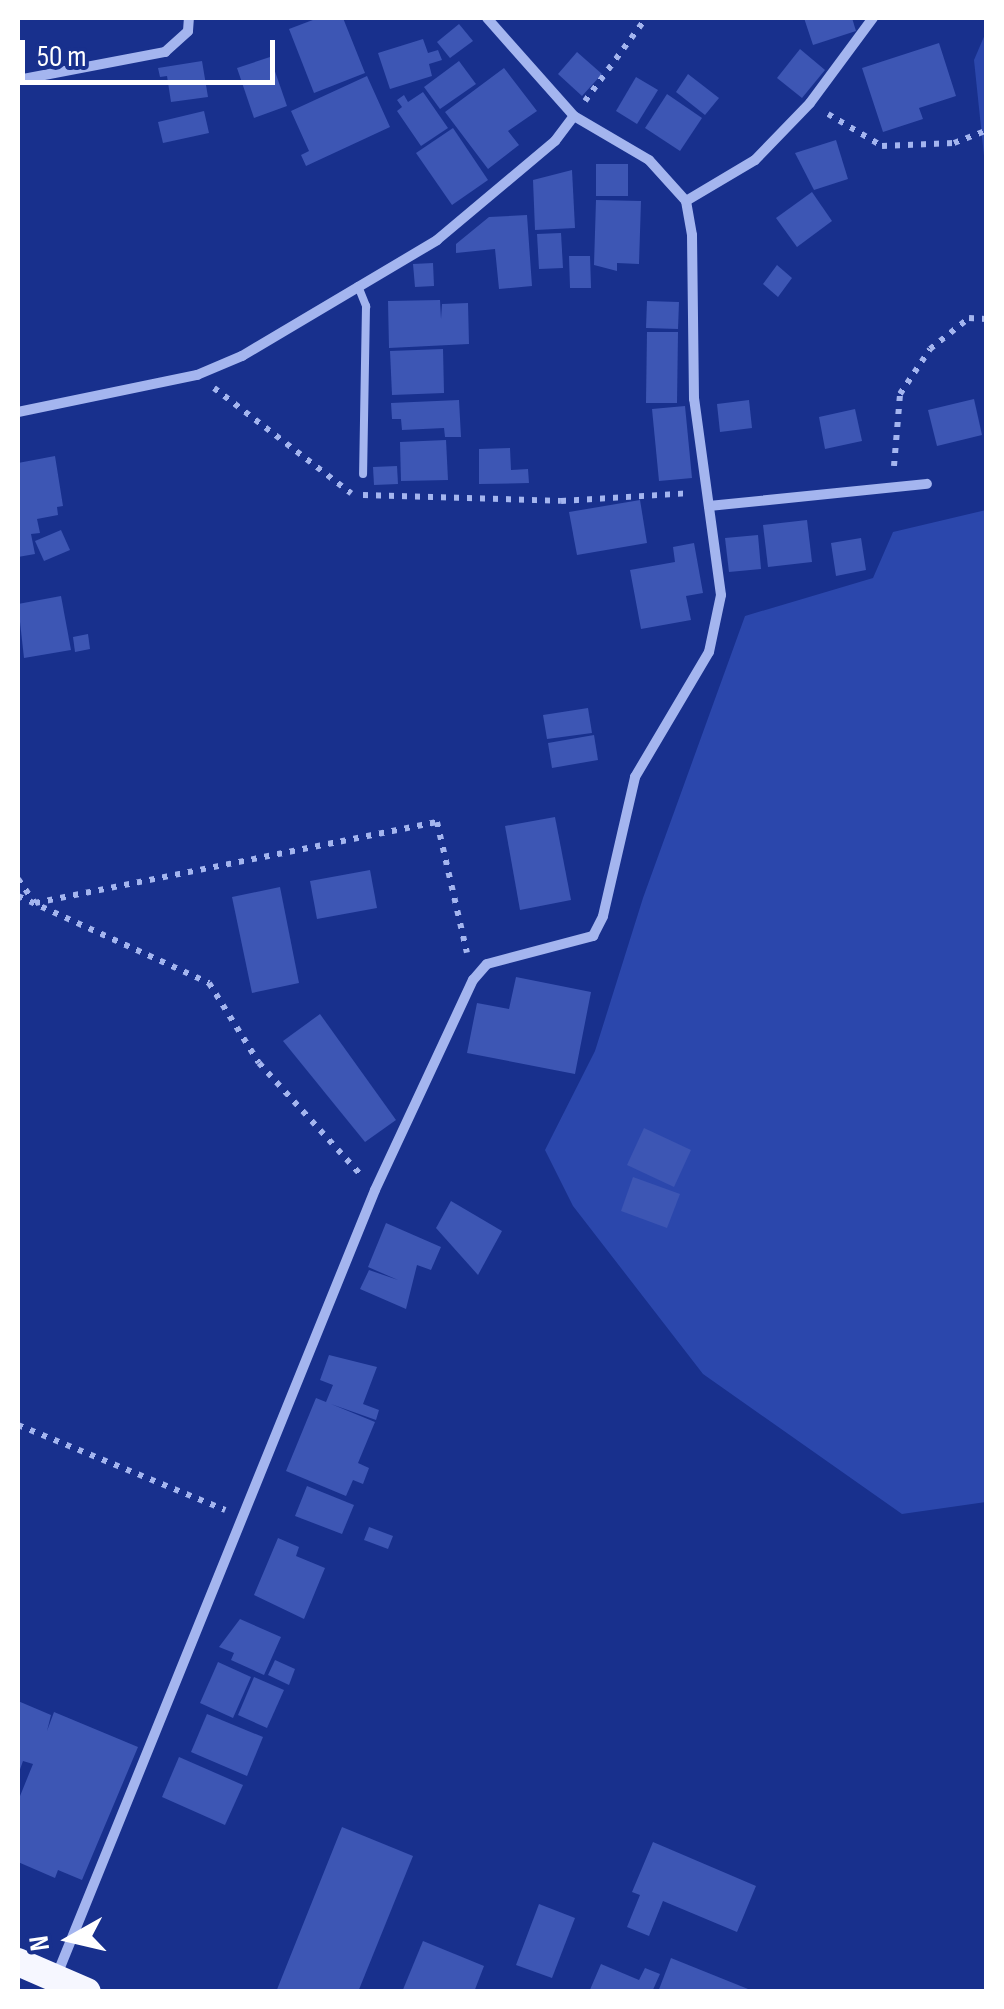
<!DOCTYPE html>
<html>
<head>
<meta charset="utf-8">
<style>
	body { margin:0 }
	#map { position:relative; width:1004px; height:2009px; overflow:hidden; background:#18308d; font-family:"Sofia Sans Condensed",sans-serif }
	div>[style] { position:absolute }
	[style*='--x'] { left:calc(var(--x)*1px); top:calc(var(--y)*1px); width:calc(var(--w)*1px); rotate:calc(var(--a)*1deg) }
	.green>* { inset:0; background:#2b47ac }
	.building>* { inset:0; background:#3d56b4 }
	.path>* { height:6px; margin-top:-3px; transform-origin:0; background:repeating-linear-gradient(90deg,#a4b5ef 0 5px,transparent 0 13px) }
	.service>* { height:8px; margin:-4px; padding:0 4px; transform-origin:4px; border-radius:4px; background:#a4b5ef }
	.minor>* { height:10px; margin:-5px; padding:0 5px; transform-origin:5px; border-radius:5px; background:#a4b5ef }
	.trunk>* { height:28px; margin:-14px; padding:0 14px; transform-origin:14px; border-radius:14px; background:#f6f7ff }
	span { translate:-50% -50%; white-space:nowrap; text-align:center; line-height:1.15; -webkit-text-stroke:9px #18308d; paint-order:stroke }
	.frame { position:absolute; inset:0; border:20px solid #fff; pointer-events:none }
	.north { position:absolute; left:20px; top:1889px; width:100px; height:100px; -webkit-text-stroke:8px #18308d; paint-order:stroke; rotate:262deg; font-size:28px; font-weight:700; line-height:40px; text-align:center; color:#fff }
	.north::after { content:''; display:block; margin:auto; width:35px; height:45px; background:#fff; clip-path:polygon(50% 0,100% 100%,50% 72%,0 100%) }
	.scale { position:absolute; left:20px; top:40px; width:255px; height:45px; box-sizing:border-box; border:5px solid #fff; border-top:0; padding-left:12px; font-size:30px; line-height:35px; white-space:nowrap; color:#fff; -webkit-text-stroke:8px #18308d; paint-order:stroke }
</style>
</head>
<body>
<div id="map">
	<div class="green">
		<div style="clip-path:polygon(986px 32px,986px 175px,974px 60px)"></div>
		<div style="clip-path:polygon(986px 510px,986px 1502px,902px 1514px,703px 1374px,573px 1206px,545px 1150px,595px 1051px,643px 898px,745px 616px,873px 578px,893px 532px)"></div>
	</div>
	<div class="building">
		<div style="clip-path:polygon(318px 18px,343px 18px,365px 73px,314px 93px,289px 29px)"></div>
		<div style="clip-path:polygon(804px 18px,852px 18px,856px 31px,813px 45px)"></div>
		<div style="clip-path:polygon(459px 24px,473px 41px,450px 58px,437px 42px)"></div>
		<div style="clip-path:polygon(423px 39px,428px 53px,438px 50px,442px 60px,429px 64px,432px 76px,390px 89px,378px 53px)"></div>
		<div style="clip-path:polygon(939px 43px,956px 96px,919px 108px,923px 119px,883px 132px,862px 68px)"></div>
		<div style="clip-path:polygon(800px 49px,825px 70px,802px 98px,777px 78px)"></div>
		<div style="clip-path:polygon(577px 52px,602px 74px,582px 96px,558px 74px)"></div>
		<div style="clip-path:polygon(270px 57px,287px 106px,254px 118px,237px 68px)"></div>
		<div style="clip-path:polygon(202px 61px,208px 97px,171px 102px,167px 76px,160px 77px,158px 68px)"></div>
		<div style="clip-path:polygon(459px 61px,476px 84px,440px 109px,424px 87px)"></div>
		<div style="clip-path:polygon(504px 68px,537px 111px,508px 131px,519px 145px,488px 169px,445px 112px)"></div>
		<div style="clip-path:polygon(688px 74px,719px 98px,705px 115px,676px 92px)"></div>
		<div style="clip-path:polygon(367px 76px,390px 127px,306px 166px,301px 155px,309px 151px,291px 111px)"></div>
		<div style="clip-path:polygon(636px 77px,658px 90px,637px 124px,616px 111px)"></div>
		<div style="clip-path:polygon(423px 92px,448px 128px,421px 146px,397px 111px,402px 107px,397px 100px,404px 95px,408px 102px)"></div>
		<div style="clip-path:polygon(667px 94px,702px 118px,680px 151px,645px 128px)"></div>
		<div style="clip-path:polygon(204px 111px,209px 133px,163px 143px,158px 122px)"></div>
		<div style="clip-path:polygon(453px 128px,488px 180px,452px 205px,416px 153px)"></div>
		<div style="clip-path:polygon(836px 140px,848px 179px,814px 190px,795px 153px)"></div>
		<div style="clip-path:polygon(596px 164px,628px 164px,628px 196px,596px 196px)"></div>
		<div style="clip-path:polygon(572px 170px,575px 228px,535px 230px,533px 180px)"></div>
		<div style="clip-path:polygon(812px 192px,832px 221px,797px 247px,776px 218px)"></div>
		<div style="clip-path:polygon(596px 200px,641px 201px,639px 264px,617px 263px,617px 271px,594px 265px)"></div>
		<div style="clip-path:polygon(527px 215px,532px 286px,499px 289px,495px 249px,456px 253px,456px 244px,489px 217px)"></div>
		<div style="clip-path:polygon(561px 233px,563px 268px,539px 269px,537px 234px)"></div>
		<div style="clip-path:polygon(569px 256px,590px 256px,591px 288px,570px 288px)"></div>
		<div style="clip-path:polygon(433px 263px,434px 286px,415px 287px,413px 264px)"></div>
		<div style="clip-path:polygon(777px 265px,792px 278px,778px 297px,763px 284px)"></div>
		<div style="clip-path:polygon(440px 300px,441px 319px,442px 304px,468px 303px,469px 344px,389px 348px,388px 301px)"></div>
		<div style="clip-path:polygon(647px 301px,679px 302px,678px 329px,646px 328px)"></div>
		<div style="clip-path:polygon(647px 332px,678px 332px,677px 403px,646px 403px)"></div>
		<div style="clip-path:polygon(443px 349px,444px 393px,392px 395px,390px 351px)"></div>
		<div style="clip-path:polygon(974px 399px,982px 435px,937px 446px,928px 410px)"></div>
		<div style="clip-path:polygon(459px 400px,461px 437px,445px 437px,444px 428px,402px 430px,401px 419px,392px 419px,391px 403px)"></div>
		<div style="clip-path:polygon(749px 400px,752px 428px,720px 432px,717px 404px)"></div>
		<div style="clip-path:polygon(685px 406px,692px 478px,659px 481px,652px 409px)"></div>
		<div style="clip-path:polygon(855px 409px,862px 441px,825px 449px,819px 417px)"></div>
		<div style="clip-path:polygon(446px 440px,448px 480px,401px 481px,400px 442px)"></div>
		<div style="clip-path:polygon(510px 448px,511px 470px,528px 469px,529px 483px,479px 484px,479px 449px)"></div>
		<div style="clip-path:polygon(55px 456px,63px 506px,57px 507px,58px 515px,37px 519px,40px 533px,31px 534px,35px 554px,18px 557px,18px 463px)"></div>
		<div style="clip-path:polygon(397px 466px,398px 484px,374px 485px,373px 467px)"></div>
		<div style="clip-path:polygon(640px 500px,647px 543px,577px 555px,569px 512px)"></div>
		<div style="clip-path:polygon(807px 520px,812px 562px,768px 567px,763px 525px)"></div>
		<div style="clip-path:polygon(61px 530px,70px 550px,44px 561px,35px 541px)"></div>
		<div style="clip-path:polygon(758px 535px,761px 569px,729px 572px,725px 538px)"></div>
		<div style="clip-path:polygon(861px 538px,866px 570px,836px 576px,831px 543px)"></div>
		<div style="clip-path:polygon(694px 543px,703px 593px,686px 596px,691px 620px,641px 629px,630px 570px,675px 562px,673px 547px)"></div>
		<div style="clip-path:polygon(61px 596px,71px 650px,24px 658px,18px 604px)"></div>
		<div style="clip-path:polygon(88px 634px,90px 649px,75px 652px,73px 637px)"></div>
		<div style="clip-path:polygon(588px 708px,592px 733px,547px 739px,543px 715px)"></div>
		<div style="clip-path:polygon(594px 735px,598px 760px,552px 768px,548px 743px)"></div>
		<div style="clip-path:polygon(555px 817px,571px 900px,520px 910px,505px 826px)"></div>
		<div style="clip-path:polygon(370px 870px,377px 908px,317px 919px,310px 881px)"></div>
		<div style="clip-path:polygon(280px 887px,299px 983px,252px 993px,232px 897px)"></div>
		<div style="clip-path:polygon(516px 977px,591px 992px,575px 1074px,467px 1053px,477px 1003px,509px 1009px)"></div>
		<div style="clip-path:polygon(320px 1014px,396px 1120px,365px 1142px,283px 1041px)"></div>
		<div style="clip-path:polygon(644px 1128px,691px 1150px,674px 1187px,627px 1165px)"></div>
		<div style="clip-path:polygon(633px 1177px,680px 1194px,667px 1228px,621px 1211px)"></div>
		<div style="clip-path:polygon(451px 1201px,502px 1231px,478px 1275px,436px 1228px)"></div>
		<div style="clip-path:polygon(386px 1223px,441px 1247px,431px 1270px,417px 1265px,406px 1309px,360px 1289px,369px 1270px,398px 1280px,368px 1267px)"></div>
		<div style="clip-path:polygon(329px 1355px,377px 1367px,363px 1404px,379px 1410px,376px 1420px,331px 1404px,375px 1422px,358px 1463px,369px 1468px,363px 1484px,353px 1480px,346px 1496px,286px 1471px,316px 1398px,326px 1402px,333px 1385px,320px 1380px)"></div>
		<div style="clip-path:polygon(307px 1486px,354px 1505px,342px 1534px,295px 1516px)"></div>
		<div style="clip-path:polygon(369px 1527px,393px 1536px,388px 1549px,364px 1540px)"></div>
		<div style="clip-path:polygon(278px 1538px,299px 1547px,296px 1556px,325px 1568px,304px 1619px,254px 1595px)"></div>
		<div style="clip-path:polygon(240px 1619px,281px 1637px,264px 1675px,231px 1660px,234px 1653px,219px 1647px)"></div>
		<div style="clip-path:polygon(275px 1660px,295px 1669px,289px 1685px,268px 1675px)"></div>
		<div style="clip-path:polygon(218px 1662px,251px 1677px,233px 1718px,200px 1703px)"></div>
		<div style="clip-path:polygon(254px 1677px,284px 1690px,267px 1728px,238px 1715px)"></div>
		<div style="clip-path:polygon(18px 1701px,51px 1715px,47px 1731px,54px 1712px,138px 1747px,82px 1880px,58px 1870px,55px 1878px,18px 1862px,18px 1801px,33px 1764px,23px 1761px,18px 1775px)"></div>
		<div style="clip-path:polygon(207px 1714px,263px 1737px,247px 1776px,191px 1752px)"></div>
		<div style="clip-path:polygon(179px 1757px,243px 1785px,225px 1825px,162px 1797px)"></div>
		<div style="clip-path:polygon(342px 1827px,413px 1856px,358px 1992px,276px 1992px)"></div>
		<div style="clip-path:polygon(653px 1842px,756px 1886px,737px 1932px,663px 1901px,649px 1936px,627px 1927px,640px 1895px,632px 1892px)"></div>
		<div style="clip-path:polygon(539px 1904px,575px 1918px,552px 1978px,516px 1965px)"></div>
		<div style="clip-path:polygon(423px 1941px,484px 1966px,474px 1992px,402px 1992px)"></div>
		<div style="clip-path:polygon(671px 1958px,753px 1991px,753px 1992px,658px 1992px)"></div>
		<div style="clip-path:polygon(601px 1964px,639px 1980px,645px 1968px,660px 1974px,652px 1992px,589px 1992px)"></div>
	</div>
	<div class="path">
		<div style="--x:585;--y:101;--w:103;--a:-53.7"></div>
		<div style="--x:828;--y:114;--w:63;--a:30.7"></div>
		<div style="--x:882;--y:146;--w:72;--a:-2.4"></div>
		<div style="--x:954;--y:143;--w:34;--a:-21"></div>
		<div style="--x:214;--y:388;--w:173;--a:37.5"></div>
		<div style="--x:894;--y:466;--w:72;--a:-85.2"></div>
		<div style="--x:900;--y:394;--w:54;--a:-56.3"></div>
		<div style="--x:930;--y:349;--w:50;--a:-38.5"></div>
		<div style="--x:969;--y:318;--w:17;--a:3"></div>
		<div style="--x:363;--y:495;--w:198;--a:1.7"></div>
		<div style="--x:561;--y:501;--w:129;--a:-3.5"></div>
		<div style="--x:18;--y:879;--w:29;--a:55"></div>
		<div style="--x:35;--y:903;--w:410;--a:-11.4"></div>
		<div style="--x:437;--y:822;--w:134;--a:77.1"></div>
		<div style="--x:18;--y:896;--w:210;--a:24.5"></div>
		<div style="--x:209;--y:983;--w:94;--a:58"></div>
		<div style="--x:259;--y:1063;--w:151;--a:47.7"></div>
		<div style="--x:18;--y:1425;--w:224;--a:22.3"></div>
	</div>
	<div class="service">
		<div style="--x:358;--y:286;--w:22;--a:68"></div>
		<div style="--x:366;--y:306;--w:168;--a:91"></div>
	</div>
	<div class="minor">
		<div style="--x:18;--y:80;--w:150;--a:-10.8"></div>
		<div style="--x:165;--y:52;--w:31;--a:-42"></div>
		<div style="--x:188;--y:31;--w:13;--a:-86"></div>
		<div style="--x:686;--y:201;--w:80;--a:-30.7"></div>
		<div style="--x:755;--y:160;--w:79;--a:-46"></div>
		<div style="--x:810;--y:103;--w:106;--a:-53.5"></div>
		<div style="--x:18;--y:412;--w:183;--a:-11.7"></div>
		<div style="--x:197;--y:375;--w:49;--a:-22.9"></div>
		<div style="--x:242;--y:356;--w:227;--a:-30.7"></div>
		<div style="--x:437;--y:240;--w:154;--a:-40"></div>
		<div style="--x:555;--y:141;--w:31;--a:-53"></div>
		<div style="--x:709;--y:506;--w:219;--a:-5.8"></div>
		<div style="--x:50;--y:1992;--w:865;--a:-67.94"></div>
		<div style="--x:375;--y:1190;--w:232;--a:-65"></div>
		<div style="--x:473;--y:980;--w:21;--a:-49"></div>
		<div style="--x:487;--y:964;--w:110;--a:-14.8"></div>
		<div style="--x:593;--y:936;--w:22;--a:-63"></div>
		<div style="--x:603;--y:916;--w:143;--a:-77"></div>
		<div style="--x:635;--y:777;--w:145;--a:-59.4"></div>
		<div style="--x:709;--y:652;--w:58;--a:-78.1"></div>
		<div style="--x:721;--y:595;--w:198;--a:-97.8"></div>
		<div style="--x:694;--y:399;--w:164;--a:-90.7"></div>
		<div style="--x:692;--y:235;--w:35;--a:-100"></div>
		<div style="--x:686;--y:201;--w:55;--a:-132.1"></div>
		<div style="--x:649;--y:160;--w:87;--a:-149.6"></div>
		<div style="--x:574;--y:116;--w:131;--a:-131.6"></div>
	</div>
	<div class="trunk">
		<div style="--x:18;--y:1962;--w:75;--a:23.5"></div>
	</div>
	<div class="frame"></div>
	<div class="north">N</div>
	<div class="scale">50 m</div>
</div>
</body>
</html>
